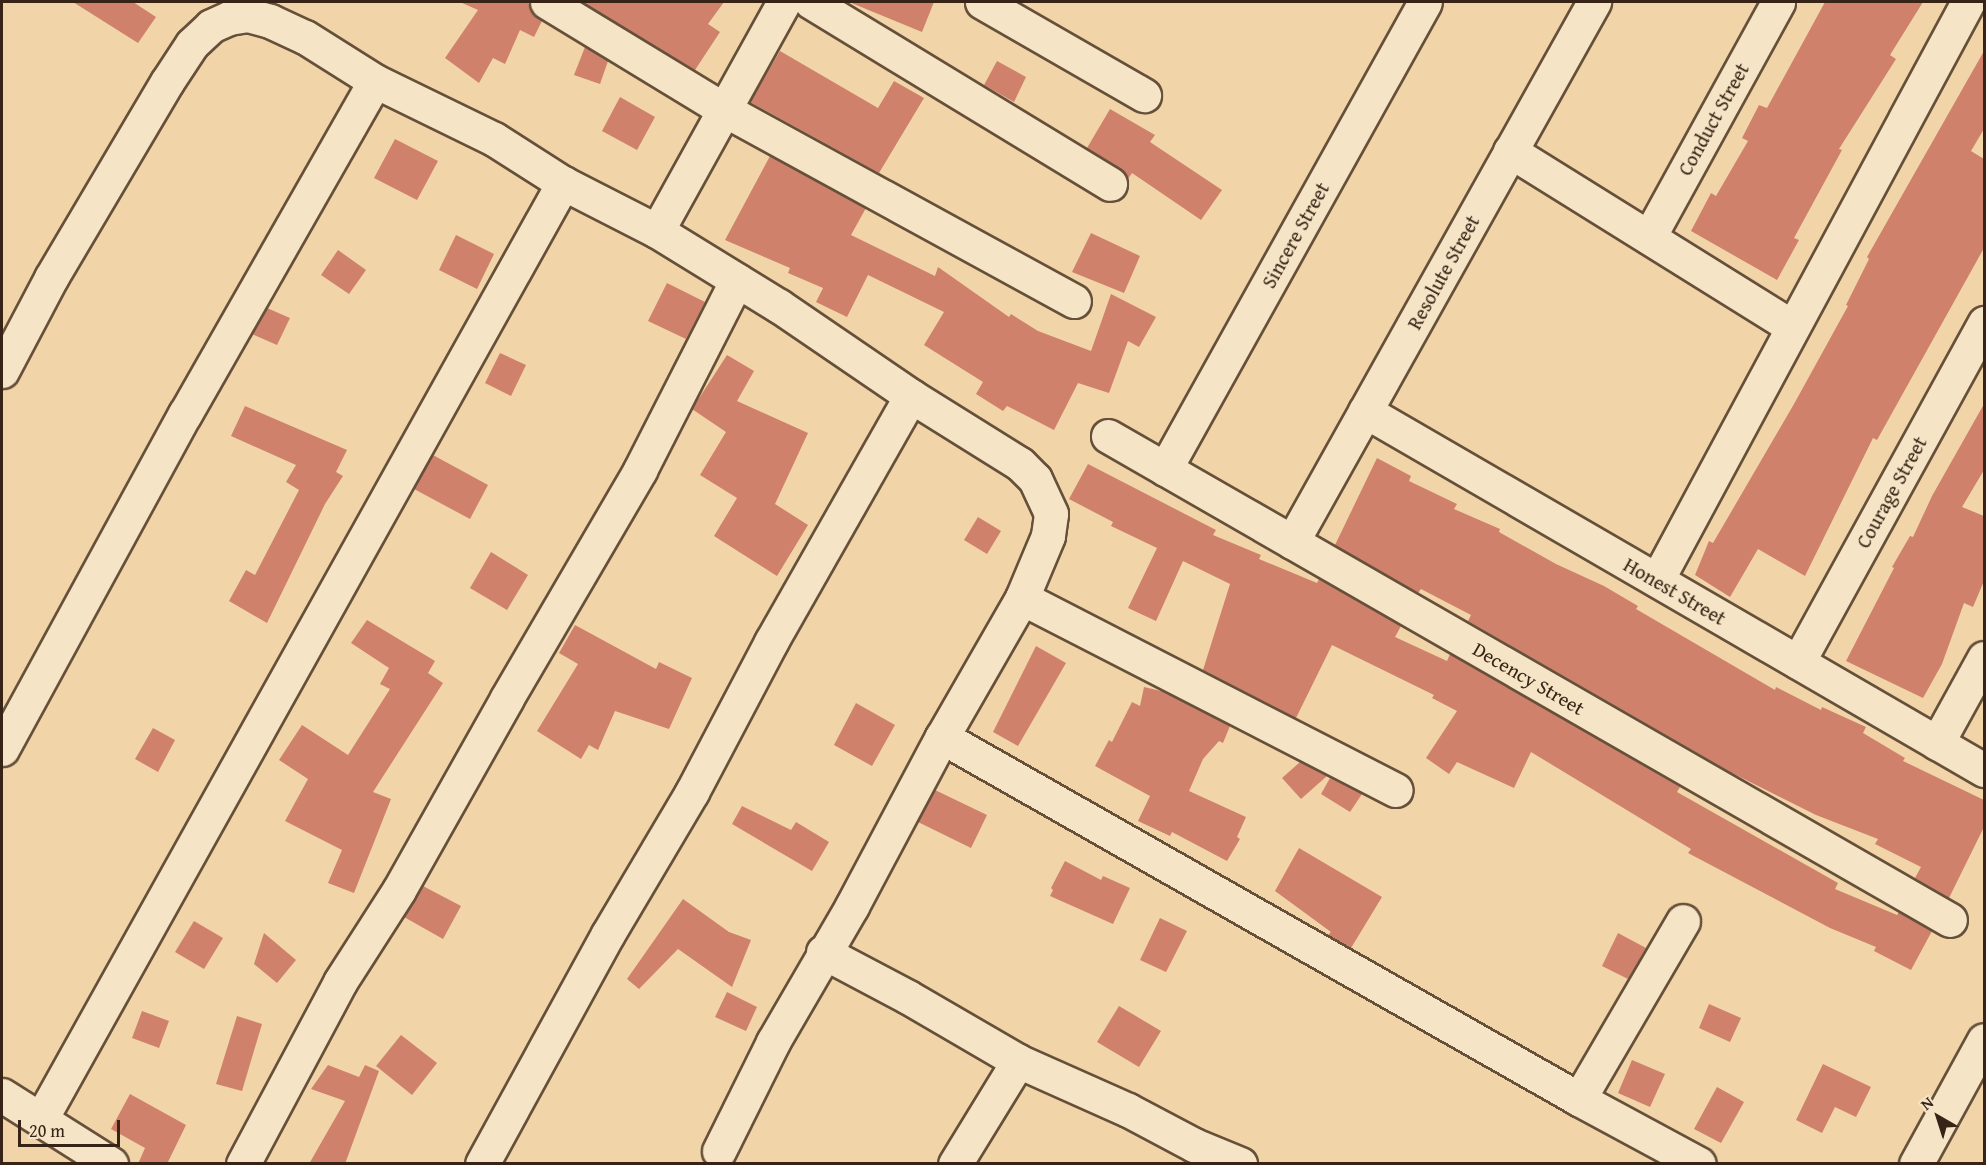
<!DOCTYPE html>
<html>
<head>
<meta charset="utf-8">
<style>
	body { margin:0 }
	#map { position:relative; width:1986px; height:1165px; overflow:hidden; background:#f1d5a8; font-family:"Gentium Book Plus",serif }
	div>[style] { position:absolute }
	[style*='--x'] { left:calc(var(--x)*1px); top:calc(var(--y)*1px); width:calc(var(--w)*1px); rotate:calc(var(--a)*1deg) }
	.building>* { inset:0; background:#cf816c }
	.roads { filter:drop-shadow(2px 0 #66503a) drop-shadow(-2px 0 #66503a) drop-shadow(0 2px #66503a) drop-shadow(0 -2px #66503a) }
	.street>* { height:33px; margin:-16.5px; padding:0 16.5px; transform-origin:16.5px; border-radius:16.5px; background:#f6e4c6 }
	.secondary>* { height:33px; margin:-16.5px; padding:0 16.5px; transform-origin:16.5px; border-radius:16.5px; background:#f6e4c6 }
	span { translate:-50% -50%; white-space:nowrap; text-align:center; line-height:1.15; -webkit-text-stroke:5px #f6e4c6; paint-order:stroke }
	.street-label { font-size:20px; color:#382416 }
	.frame { position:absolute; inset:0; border:3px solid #382416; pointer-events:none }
	.north { position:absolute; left:1908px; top:1087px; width:60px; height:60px; -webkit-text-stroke:4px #f6e4c6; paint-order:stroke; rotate:321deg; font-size:16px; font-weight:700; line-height:24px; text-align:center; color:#382416 }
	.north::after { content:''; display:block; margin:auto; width:21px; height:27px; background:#382416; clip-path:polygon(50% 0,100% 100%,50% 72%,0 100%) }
	.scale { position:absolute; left:18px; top:1120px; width:102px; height:27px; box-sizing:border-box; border:3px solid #382416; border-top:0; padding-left:8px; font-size:18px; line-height:21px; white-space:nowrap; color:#382416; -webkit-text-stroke:4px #f6e4c6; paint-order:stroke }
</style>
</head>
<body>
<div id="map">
	<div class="building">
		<div style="clip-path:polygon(73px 2px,133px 2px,156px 17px,138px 43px)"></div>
		<div style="clip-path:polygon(460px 2px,528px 2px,531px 11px,542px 21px,534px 37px,520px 30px,505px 64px,493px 58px,479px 83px,445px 58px,478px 10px)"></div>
		<div style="clip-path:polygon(582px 2px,724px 2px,708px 24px,720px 32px,695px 70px)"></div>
		<div style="clip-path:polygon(849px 2px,934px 2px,922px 32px)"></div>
		<div style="clip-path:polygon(1825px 2px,1923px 2px,1890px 55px,1896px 59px,1839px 149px,1842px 150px,1794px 238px,1799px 240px,1777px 280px,1691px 231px,1711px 193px,1716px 196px,1748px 141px,1742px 138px,1759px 105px,1767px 108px)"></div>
		<div style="clip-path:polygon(585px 47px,608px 61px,600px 84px,574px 75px)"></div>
		<div style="clip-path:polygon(780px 51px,878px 108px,894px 81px,924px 98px,879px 173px,750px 102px)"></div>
		<div style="clip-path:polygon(1984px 51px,1984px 129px,1971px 151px,1984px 159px,1984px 248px,1877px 440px,1873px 438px,1805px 576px,1758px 549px,1730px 597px,1695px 575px,1709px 541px,1713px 543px,1794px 404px,1848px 306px,1846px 305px,1869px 259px,1867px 257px)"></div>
		<div style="clip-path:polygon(997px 61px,1026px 77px,1014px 102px,984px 85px)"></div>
		<div style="clip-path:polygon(620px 97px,655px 117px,637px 150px,602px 131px)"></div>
		<div style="clip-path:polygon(1110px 109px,1155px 135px,1150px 142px,1222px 190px,1201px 220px,1132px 173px,1128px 179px,1120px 168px,1087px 148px)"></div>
		<div style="clip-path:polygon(395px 139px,438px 161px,417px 200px,374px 178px)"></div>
		<div style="clip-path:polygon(770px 156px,866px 208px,851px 235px,935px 276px,938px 267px,1009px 317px,1011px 314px,1038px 331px,1091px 351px,1111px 294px,1156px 317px,1139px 347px,1128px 341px,1109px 393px,1078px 383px,1054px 430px,1007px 406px,1003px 411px,976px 394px,983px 382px,924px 345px,944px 312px,868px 275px,847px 317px,816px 302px,823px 288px,788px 273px,790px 268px,725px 240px)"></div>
		<div style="clip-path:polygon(1091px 233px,1140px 256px,1124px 293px,1072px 272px)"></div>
		<div style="clip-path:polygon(456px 235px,494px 254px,477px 289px,439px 270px)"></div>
		<div style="clip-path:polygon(338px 250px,366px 270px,349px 294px,321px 275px)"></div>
		<div style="clip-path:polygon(667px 283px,705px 302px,686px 339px,648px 321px)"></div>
		<div style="clip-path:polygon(267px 308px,290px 318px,277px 345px,252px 334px)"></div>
		<div style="clip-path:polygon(500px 353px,526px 365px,511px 396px,485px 383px)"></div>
		<div style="clip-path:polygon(727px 355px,754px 371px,737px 401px,808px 433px,775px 504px,808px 525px,777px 576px,714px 536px,737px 498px,700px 475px,726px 432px,692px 409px)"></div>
		<div style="clip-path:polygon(1984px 404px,1984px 470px,1962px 507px,1984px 516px,1984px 581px,1973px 607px,1964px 603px,1942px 664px,1923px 698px,1846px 661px,1894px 568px,1892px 567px,1910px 536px,1913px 537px,1932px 496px)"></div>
		<div style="clip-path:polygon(245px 406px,347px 450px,336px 472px,343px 476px,325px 504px,267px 623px,229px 601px,246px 570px,255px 575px,299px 490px,286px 482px,296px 465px,231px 436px)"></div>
		<div style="clip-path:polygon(433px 455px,488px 485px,470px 519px,414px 489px)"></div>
		<div style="clip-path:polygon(1377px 458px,1411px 476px,1409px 481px,1457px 504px,1454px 509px,1500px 529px,1499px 532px,1556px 564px,1604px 586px,1638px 606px,1636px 609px,1775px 690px,1776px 687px,1821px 710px,1822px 707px,1866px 727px,1863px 733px,1905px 758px,1903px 761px,1984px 800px,1984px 827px,1949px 898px,1915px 878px,1921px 867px,1875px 844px,1878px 839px,1816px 815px,1732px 773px,1468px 621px,1471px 615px,1421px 589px,1418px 593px,1335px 545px)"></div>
		<div style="clip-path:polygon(1088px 464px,1216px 530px,1213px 535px,1261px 555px,1259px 559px,1317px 583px,1319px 579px,1401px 626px,1395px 637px,1447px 661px,1450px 654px,1680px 787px,1677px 792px,1838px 883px,1835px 889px,1897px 915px,1899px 912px,1932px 931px,1911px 970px,1874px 951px,1876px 947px,1830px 928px,1688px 853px,1691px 849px,1531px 752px,1514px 788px,1457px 762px,1449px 774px,1426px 758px,1457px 711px,1432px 698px,1434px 695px,1332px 645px,1296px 718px,1203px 670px,1230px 584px,1183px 561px,1156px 621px,1128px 608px,1157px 548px,1111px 526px,1113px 522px,1069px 499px)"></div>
		<div style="clip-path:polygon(978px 517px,1001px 531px,987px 554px,964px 540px)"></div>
		<div style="clip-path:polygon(491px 552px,528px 575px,507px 610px,470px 588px)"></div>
		<div style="clip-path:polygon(367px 620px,435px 661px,428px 673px,443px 683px,373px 792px,391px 799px,354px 893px,328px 883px,342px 850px,285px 821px,308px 779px,279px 760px,302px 725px,348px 755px,390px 689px,380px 684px,389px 668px,351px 643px)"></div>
		<div style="clip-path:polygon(575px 625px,656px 669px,659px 662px,692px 678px,669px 729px,615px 711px,598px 750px,589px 745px,581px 759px,537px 731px,578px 664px,559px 653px)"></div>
		<div style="clip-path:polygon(1036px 646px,1066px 663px,1018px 746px,993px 732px)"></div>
		<div style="clip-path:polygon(1144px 687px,1165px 692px,1230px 726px,1223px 743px,1219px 741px,1203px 759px,1189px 791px,1246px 817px,1237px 837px,1240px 839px,1227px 861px,1172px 832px,1170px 836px,1138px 821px,1150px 796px,1095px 766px,1109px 740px,1112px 742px,1132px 702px,1140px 706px)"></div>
		<div style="clip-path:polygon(856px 703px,895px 725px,872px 766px,834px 745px)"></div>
		<div style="clip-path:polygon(153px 728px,175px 740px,158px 772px,135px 759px)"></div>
		<div style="clip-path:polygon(1300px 762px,1327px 776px,1301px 799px,1282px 778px)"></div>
		<div style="clip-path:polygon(1330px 778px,1362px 794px,1350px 812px,1321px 794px)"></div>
		<div style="clip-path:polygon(935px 790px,987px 815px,971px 848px,918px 822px)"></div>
		<div style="clip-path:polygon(742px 806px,791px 830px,796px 822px,829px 842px,812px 871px,732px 824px)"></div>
		<div style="clip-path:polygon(1299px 848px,1382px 897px,1351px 948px,1328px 935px,1331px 932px,1275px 891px)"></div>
		<div style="clip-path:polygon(1065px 861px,1101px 880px,1103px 876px,1130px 888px,1113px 924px,1050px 896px,1053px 890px,1051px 888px)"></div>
		<div style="clip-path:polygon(423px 886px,461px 906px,443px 939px,404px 917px)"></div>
		<div style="clip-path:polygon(683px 899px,729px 932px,751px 940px,732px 987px,678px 949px,639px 989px,627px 979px)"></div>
		<div style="clip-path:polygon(1160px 918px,1187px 931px,1166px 972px,1140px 960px)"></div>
		<div style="clip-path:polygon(194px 921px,223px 938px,204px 969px,175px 952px)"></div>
		<div style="clip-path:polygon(264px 933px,296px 960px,277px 983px,254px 964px)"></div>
		<div style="clip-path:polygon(1618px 933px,1646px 948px,1628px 979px,1602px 966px)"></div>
		<div style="clip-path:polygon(727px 992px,757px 1007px,746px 1031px,715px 1017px)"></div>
		<div style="clip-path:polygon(1709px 1004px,1741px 1018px,1730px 1042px,1699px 1028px)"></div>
		<div style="clip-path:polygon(1119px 1006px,1161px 1031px,1139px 1067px,1097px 1042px)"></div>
		<div style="clip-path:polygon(142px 1011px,169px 1021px,159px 1048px,132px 1038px)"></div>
		<div style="clip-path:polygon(237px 1016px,262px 1024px,242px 1091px,216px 1084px)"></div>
		<div style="clip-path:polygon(401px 1035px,437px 1063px,412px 1095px,376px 1066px)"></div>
		<div style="clip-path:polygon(1632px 1060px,1665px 1074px,1650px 1107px,1618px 1093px)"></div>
		<div style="clip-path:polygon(1823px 1064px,1871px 1087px,1856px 1117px,1835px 1107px,1822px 1133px,1796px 1120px)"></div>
		<div style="clip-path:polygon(328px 1065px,359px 1077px,365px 1065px,379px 1071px,345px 1164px,309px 1164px,345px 1101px,311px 1089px)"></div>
		<div style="clip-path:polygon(1717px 1087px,1744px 1102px,1721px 1143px,1694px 1129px)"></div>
		<div style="clip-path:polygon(130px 1094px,186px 1125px,167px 1164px,138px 1164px,145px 1148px,111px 1129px)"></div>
	</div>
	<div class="roads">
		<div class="street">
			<div style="--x:547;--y:2;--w:206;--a:31.3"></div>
			<div style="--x:723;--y:109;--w:400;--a:28.7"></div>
			<div style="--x:811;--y:2;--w:350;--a:31.3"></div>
			<div style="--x:982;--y:2;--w:187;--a:29.9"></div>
			<div style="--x:1510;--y:151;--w:331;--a:31.9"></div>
			<div style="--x:657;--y:231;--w:262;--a:-61"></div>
			<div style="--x:1649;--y:237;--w:268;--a:-61.2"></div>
			<div style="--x:2;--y:371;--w:105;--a:-62.2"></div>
			<div style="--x:51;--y:278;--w:228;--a:-59.4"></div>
			<div style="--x:167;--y:82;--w:45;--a:-56.7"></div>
			<div style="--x:192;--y:44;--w:26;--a:-43"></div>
			<div style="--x:211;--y:26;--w:20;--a:-24"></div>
			<div style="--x:229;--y:18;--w:19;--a:-9"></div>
			<div style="--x:248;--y:15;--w:23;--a:15"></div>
			<div style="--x:270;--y:21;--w:38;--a:25"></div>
			<div style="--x:305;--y:37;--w:83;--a:32.2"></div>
			<div style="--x:375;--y:81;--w:132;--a:26"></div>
			<div style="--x:494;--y:139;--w:82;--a:32.5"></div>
			<div style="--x:563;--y:183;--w:106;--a:27.1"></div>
			<div style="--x:657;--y:231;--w:143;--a:31.6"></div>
			<div style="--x:779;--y:306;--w:160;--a:34.3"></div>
			<div style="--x:911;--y:396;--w:128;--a:32"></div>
			<div style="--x:1020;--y:464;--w:21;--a:45"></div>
			<div style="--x:1035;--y:479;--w:38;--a:65"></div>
			<div style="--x:1051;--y:514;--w:22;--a:98"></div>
			<div style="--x:1048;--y:536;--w:67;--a:112.8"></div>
			<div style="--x:1022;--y:598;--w:160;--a:119.9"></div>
			<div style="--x:942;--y:737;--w:733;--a:29.61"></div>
			<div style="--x:1579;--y:1099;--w:136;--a:28.4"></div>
			<div style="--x:1365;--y:411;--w:716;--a:30.11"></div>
			<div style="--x:1108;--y:436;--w:971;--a:29.89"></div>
			<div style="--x:1165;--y:469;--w:534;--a:-60.89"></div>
			<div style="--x:1292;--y:542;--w:619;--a:-60.78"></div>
			<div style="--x:1657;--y:580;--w:656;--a:-61.72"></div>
			<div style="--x:1022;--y:598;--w:420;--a:27.2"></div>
			<div style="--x:1798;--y:662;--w:387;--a:-61.2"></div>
			<div style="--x:1937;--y:743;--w:97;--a:-61.1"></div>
			<div style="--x:2;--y:749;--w:382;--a:-61.4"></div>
			<div style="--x:185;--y:414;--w:383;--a:-60.3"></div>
			<div style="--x:823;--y:952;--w:96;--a:27.9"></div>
			<div style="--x:908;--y:997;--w:127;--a:30.2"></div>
			<div style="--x:1018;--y:1061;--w:120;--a:24"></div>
			<div style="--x:1128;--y:1110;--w:75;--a:27.9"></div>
			<div style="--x:1194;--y:1145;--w:50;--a:22.4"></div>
			<div style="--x:2;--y:1095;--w:129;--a:32.3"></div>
			<div style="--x:1579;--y:1099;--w:206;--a:-59.7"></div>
			<div style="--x:41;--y:1119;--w:1072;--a:-60.85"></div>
			<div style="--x:719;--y:1151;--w:122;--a:-63.6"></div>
			<div style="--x:773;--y:1042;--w:157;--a:-59.8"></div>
			<div style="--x:852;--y:906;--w:191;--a:-62"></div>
			<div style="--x:243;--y:1164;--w:206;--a:-61.9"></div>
			<div style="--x:340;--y:982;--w:109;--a:-57.3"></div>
			<div style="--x:399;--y:890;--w:220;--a:-60.6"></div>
			<div style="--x:507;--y:698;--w:264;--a:-59.7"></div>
			<div style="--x:640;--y:470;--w:213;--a:-63"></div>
			<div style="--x:482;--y:1164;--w:262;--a:-61.3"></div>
			<div style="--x:608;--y:934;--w:165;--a:-59.4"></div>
			<div style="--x:692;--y:792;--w:170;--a:-62.2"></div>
			<div style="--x:771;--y:642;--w:283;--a:-60.4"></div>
			<div style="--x:955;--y:1164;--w:121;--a:-58.5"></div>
		</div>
		<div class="secondary">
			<div style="--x:1916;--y:1164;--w:141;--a:-61.3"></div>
		</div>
	</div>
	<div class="street-label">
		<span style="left:1713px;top:119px;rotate:-61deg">Conduct Street</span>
		<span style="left:1295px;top:235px;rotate:-61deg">Sincere Street</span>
		<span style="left:1443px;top:272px;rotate:-61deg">Resolute Street</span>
		<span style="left:1891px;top:492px;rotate:-61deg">Courage Street</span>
		<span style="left:1675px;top:591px;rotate:30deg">Honest Street</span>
		<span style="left:1529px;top:678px;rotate:30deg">Decency Street</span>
	</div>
	<div class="frame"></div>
	<div class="north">N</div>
	<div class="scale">20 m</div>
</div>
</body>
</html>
